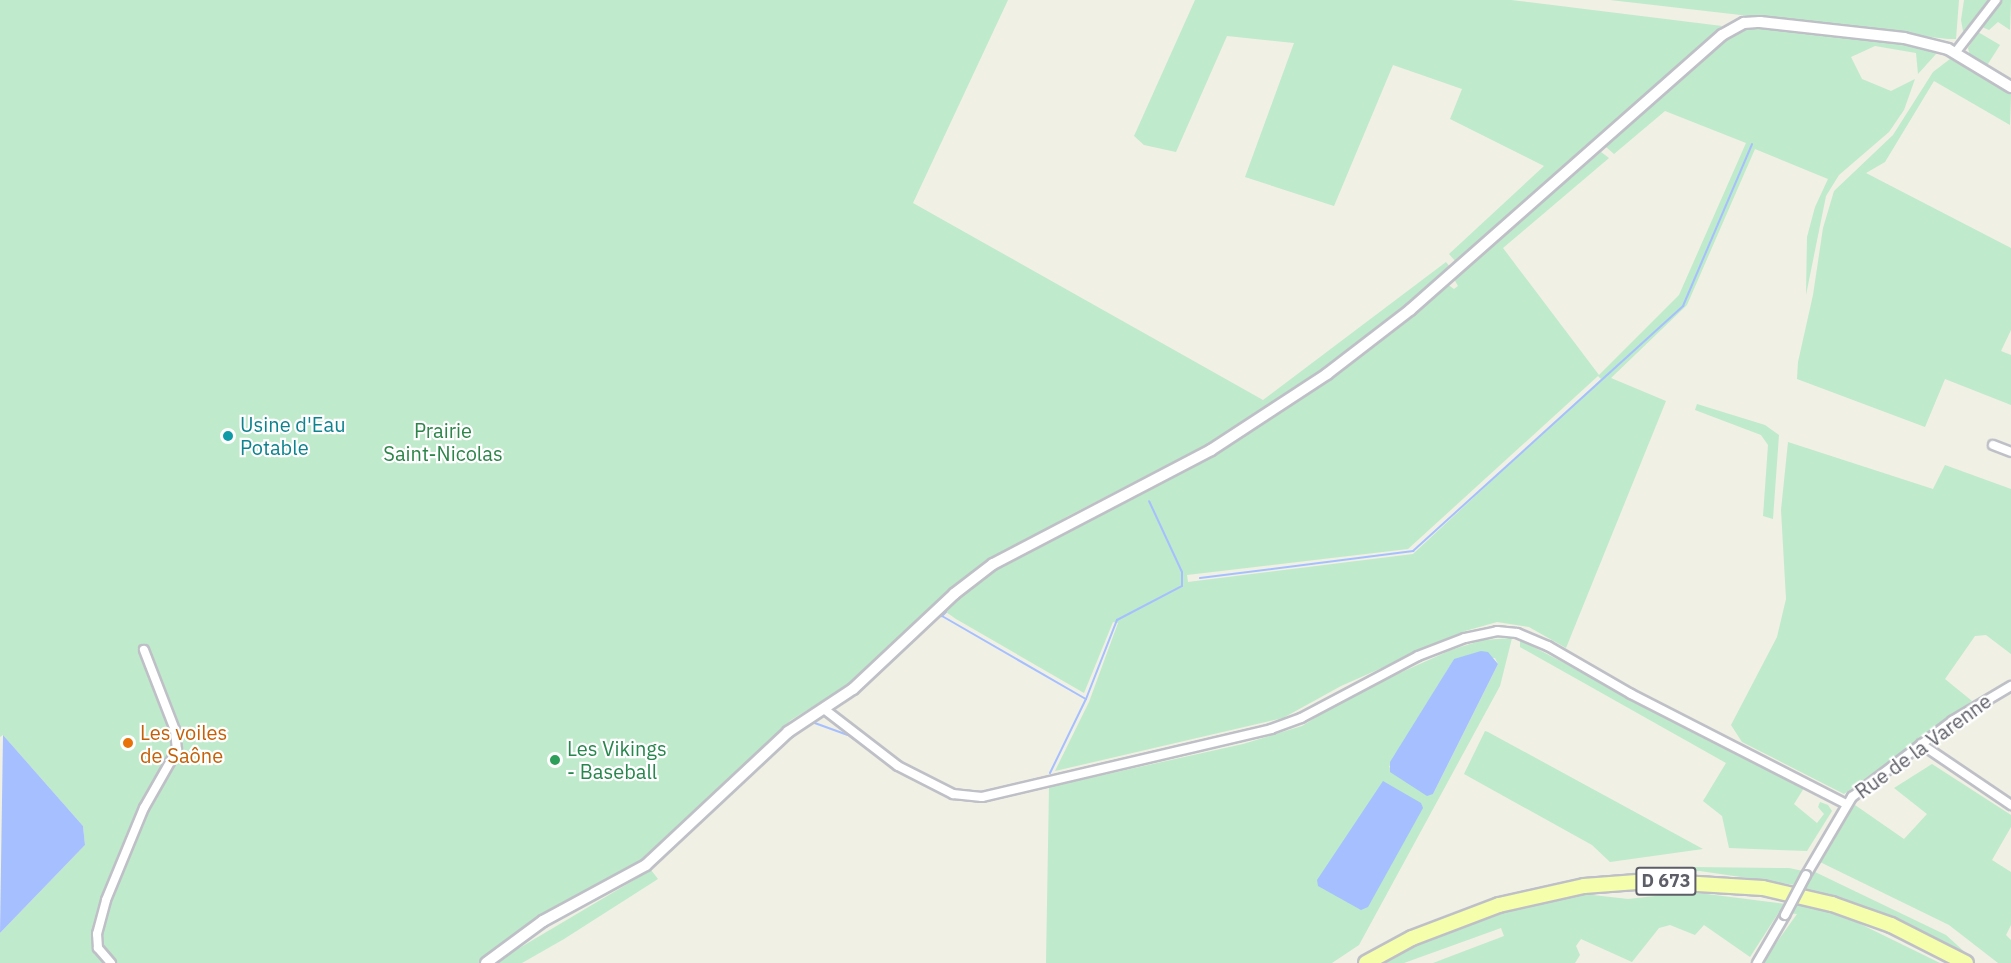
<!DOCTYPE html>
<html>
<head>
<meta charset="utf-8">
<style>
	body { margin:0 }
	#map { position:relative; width:2011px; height:963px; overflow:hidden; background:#f0f0e5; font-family:"IBM Plex Sans",sans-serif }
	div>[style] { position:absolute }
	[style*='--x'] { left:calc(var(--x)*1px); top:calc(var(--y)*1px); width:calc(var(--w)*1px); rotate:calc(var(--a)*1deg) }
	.green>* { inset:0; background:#bfeacb }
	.water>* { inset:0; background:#a6bfff }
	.stream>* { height:2px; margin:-1px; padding:0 1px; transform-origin:1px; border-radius:1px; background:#a6bfff }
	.roads { filter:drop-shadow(2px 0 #bfc0c7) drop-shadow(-2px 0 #bfc0c7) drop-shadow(0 2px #bfc0c7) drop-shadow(0 -2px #bfc0c7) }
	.minor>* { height:8px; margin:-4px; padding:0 4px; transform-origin:4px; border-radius:4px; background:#fff }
	.tertiary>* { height:10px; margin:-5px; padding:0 5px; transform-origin:5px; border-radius:5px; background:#fff }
	.primary>* { height:14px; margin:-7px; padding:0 7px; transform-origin:7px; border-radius:7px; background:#f5ffab }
	.bridges { filter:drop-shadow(2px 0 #bfc0c7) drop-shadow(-2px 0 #bfc0c7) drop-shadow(0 2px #bfc0c7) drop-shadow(0 -2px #bfc0c7) }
	.minor-bridge>* { height:8px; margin:-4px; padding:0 4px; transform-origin:4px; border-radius:4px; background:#fff }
	.dots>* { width:16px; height:16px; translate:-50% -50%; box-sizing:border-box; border:3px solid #fff; border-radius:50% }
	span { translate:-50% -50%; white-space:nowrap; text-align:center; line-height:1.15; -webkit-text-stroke:4.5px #fff; paint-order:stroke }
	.shield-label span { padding:2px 4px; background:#fff; border:2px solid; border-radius:4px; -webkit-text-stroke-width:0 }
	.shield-label { font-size:18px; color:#5d5e67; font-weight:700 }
	.culture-label { font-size:20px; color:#0d838f }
	.left { translate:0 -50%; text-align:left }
	.park-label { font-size:20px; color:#2d854a }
	.food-label { font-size:20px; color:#c56008 }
	.street-label { font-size:20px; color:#5d5e67 }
	.leisure-label { font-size:20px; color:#27864d }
</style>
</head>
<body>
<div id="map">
	<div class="green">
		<div style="clip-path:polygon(0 0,1008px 0,913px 203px,1263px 400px,1446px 262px,1450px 267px,1388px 320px,1251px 422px,1068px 516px,964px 577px,848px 685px,791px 720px,633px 867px,479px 963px,0 963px,0 933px,85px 845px,83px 826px,3px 735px,0 737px)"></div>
		<div style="clip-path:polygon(1195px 0,1511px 0,1722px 26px,1456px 262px,1449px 254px,1544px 166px,1450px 119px,1462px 89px,1393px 65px,1334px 206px,1245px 177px,1294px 43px,1227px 36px,1176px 152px,1144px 145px,1134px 136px)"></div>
		<div style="clip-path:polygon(1610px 0,1959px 0,1956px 39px,1948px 39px)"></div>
		<div style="clip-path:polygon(1964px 0,1992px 0,1964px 36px,1961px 20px)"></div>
		<div style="clip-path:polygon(2000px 0,2011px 0,2010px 30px,1998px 22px,1989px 30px,1982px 27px)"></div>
		<div style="clip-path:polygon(evenodd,1764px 26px,1902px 42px,1935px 48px,1936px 54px,1918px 74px,1916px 53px,1875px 46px,1851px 57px,1862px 79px,1891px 91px,1915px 79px,1904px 110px,1889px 132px,1839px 175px,1826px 196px,1806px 295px,1807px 237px,1815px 207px,1828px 179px,1755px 149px,1687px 305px,1611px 378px,1666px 401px,1566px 648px,1529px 627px,1497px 622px,1465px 631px,1341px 686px,1283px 718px,1055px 771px,1089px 702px,1118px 623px,1113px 622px,1084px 693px,956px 619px,946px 612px,949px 604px,995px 568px,1249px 433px,1326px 381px,1447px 284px,1454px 289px,1458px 286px,1454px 279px,1601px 152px,1609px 158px,1503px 248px,1599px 375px,1679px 295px,1746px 143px,1665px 111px,1614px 154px,1606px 147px,1720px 43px,1742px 30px,1764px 26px,1598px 376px,1601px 379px,1413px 554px,1188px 582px,1187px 575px,1408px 549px,1598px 376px)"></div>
		<div style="clip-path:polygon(1978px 32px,2000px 45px,1986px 67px,1970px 56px,1968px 48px)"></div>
		<div style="clip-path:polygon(1950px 59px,2011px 92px,2010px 125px,1934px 81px,1885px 162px,1866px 173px,2011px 248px,2011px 330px,2001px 351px,2011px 355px,2011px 405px,1945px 379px,1925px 427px,1797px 379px,1798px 362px,1813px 295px,1823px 228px,1834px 191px,1893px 135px,1933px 72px)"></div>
		<div style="clip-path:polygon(1697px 404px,1765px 425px,1779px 435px,1773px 519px,1763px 516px,1768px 445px,1761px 435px,1695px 410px)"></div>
		<div style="clip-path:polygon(1788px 442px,1933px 489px,1945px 465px,2011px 489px,2011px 654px,1986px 635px,1975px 636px,1945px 679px,1972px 701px,1844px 794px,1742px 742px,1731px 725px,1777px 637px,1786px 599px,1781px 510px)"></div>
		<div style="clip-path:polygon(evenodd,1512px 638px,1500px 686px,1359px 945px,1332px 963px,1046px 963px,1049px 787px,1243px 744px,1302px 726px,1353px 694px,1451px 650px,1483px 640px,1512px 638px,1495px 658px,1498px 664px,1433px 794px,1389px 767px,1454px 659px,1495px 658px)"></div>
		<div style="clip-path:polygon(1520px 640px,1804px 788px,1794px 804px,1817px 823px,1824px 814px,1818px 807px,1820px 802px,1828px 805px,1832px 811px,1807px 851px,1729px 848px,1722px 816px,1703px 801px,1726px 763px,1520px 647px)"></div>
		<div style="clip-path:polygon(1485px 731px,1488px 732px,1703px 849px,1610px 862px,1592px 845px,1464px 774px)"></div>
		<div style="clip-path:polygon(1932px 764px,2011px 815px,2011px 827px,1992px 860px,2011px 872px,2011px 925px,2006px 935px,2011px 940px,2011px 963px,1998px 963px,1949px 925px,1820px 862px,1835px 831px,1855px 805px,1904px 839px,1927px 814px,1894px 788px)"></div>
		<div style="clip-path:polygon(1691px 867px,1789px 868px,1803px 871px,1795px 885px,1700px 871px,1630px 873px)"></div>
		<div style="clip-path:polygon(651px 870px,658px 879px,564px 939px,522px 963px,494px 963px)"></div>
		<div style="clip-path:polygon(1815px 872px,1946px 935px,1968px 955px,1905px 922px,1805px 889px)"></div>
		<div style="clip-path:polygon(1691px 892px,1803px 906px,1844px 916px,1940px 963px,1762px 963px,1797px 914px,1779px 912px,1750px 957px,1704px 925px,1695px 935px,1670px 925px,1659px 928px,1632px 962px,1581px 939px,1576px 946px,1580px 955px,1575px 963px,1433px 963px,1504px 936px,1501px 928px,1404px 963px,1380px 963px,1434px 936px,1519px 906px,1584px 894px,1628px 899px)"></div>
	</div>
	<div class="water">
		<div style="clip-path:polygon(1481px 651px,1488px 652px,1498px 664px,1433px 794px,1427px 796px,1390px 772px,1390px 762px,1454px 659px)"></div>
		<div style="clip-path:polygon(3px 735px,83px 826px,85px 845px,0 933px)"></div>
		<div style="clip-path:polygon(1383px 781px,1421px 803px,1423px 808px,1368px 907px,1361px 910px,1318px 886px,1317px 880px)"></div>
	</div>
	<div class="stream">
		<div style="--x:1200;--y:578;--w:215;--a:-7.2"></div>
		<div style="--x:1413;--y:551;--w:365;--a:-42.2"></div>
		<div style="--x:1683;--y:306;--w:176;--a:-66.9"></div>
		<div style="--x:946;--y:612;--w:6;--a:135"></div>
		<div style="--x:942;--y:616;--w:166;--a:30"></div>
		<div style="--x:812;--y:722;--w:38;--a:20"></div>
		<div style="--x:848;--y:735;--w:71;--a:35.3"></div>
		<div style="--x:906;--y:776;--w:43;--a:24.8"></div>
		<div style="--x:1280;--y:730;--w:11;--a:-15"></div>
		<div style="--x:1111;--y:771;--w:159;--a:-13.4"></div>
		<div style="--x:1050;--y:773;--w:82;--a:-64.1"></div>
		<div style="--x:1086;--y:699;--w:85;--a:-68.6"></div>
		<div style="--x:1117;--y:620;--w:73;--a:-27.6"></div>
		<div style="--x:1182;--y:586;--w:14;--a:-90"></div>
		<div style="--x:1182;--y:572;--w:78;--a:-114.9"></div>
		<div style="--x:953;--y:798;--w:29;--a:6"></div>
		<div style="--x:654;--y:865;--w:195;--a:-42.9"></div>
	</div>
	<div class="roads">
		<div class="minor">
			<div style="--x:1955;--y:53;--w:67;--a:-52.3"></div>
			<div style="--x:1993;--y:445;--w:19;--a:21"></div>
			<div style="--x:824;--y:709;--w:93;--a:37.6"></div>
			<div style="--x:898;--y:766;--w:62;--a:27"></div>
			<div style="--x:953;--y:794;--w:29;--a:6"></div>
			<div style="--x:982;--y:797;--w:297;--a:-13.2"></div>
			<div style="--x:1271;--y:729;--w:32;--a:-20"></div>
			<div style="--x:1301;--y:718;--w:132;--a:-27.9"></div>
			<div style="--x:1418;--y:656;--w:50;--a:-21"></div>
			<div style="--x:1465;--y:638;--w:33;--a:-12"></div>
			<div style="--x:1497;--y:631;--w:20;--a:6"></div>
			<div style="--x:1517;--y:633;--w:34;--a:23"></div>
			<div style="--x:1548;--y:646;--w:96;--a:30"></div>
			<div style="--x:1631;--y:694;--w:242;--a:27.1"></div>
			<div style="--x:1921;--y:744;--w:109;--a:34.1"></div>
			<div style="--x:1806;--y:875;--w:91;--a:-59.5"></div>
			<div style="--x:1852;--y:797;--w:126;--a:-37.2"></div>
			<div style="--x:1952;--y:721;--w:69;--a:-30.7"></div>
			<div style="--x:111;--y:963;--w:20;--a:-131"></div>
			<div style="--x:98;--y:948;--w:14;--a:-94"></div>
			<div style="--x:97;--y:934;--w:35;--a:-75"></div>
			<div style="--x:106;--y:900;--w:100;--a:-67.6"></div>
			<div style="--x:144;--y:808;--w:67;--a:-60.4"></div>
			<div style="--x:177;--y:750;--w:20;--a:-96"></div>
			<div style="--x:175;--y:730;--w:86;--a:-111.2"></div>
			<div style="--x:1757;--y:963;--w:56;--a:-59.7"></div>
		</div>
		<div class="tertiary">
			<div style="--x:486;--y:963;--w:71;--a:-36.4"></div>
			<div style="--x:543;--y:921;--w:117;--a:-28.5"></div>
			<div style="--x:646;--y:865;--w:195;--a:-43.1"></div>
			<div style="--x:788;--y:732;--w:78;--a:-33.5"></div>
			<div style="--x:853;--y:689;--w:139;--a:-43.2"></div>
			<div style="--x:954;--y:594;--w:49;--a:-37.6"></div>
			<div style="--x:993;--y:564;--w:246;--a:-27.6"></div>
			<div style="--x:1211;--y:450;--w:139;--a:-33.2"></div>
			<div style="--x:1327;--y:374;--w:105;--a:-37.6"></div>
			<div style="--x:1410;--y:310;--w:416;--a:-41.4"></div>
			<div style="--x:1722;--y:35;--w:25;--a:-29"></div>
			<div style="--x:1744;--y:23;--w:16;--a:-4"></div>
			<div style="--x:1760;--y:22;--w:145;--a:6.3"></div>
			<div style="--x:1904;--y:38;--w:45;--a:14"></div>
			<div style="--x:1948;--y:49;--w:74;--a:31.1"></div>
		</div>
		<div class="primary">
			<div style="--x:1366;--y:963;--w:52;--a:-28.5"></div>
			<div style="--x:1412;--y:938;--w:93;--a:-20.8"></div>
			<div style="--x:1499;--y:905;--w:87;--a:-12.6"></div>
			<div style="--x:1584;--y:886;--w:66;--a:-4.3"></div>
			<div style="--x:1650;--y:881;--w:113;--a:3.5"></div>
			<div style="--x:1763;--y:888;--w:71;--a:13.1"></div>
			<div style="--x:1832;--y:904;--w:63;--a:19.6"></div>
			<div style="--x:1891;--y:925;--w:84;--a:26.9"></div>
		</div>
	</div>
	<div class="bridges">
		<div class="minor-bridge">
			<div style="--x:1785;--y:915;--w:45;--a:-62.3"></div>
		</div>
	</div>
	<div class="dots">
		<div style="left:228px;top:436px;background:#0f9aa8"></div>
		<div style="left:128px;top:743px;background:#e8710a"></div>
		<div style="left:555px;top:760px;background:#2e9e5b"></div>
	</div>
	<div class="shield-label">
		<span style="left:1666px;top:881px">D 673</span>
	</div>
	<div class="culture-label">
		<span class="left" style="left:240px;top:436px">Usine d'Eau<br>Potable</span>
	</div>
	<div class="park-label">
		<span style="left:443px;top:442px">Prairie<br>Saint-Nicolas</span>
	</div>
	<div class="food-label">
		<span class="left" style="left:140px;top:744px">Les voiles<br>de Saône</span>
	</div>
	<div class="street-label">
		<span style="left:1923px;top:746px;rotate:-36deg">Rue de la Varenne</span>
	</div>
	<div class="leisure-label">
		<span class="left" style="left:567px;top:760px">Les Vikings<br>- Baseball</span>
	</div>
</div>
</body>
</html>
